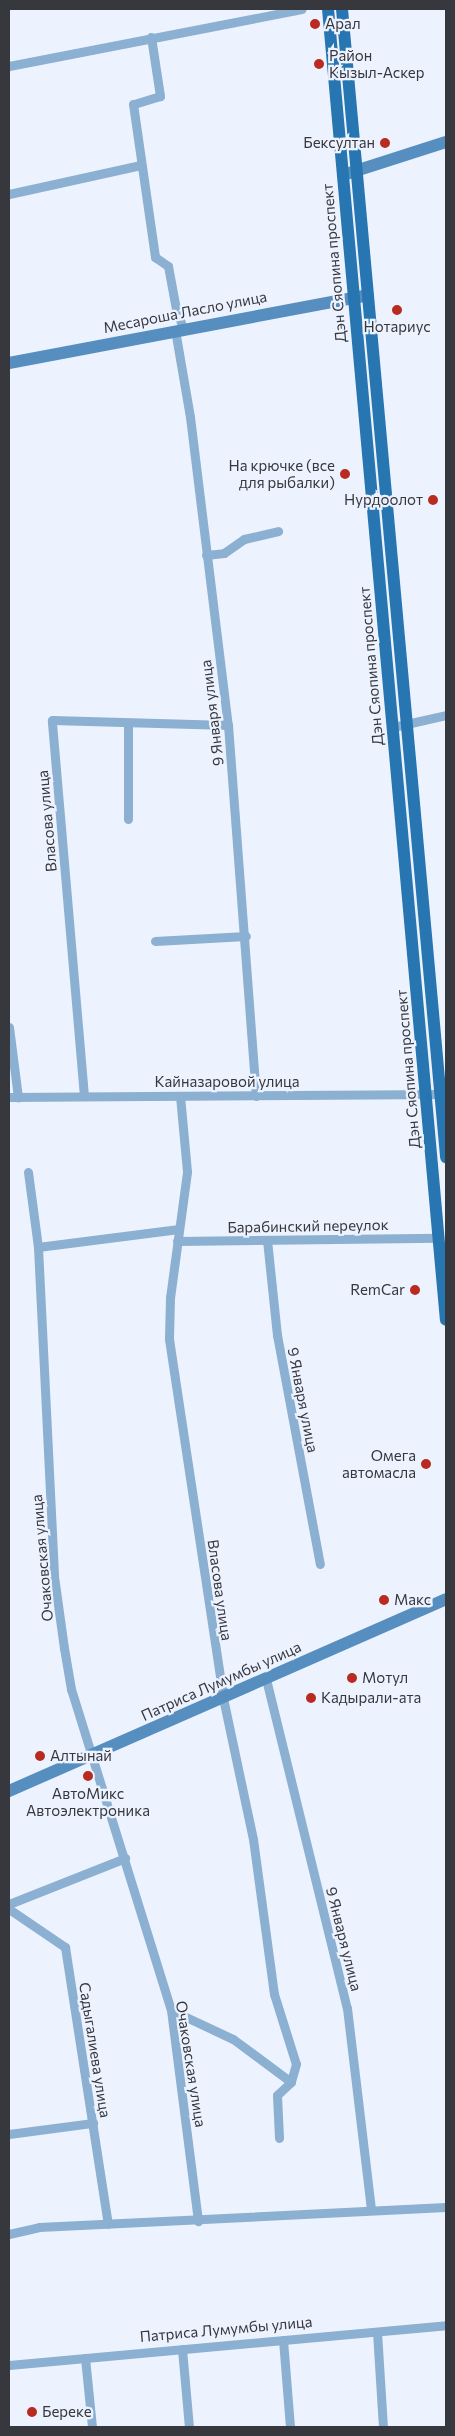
<!DOCTYPE html>
<html>
<head>
<meta charset="utf-8">
<style>
	body { margin:0 }
	#map { position:relative; width:455px; height:2436px; overflow:hidden; background:#edf2ff; font-family:Commissioner,sans-serif }
	div>[style] { position:absolute }
	[style*='--x'] { left:calc(var(--x)*1px); top:calc(var(--y)*1px); width:calc(var(--w)*1px); rotate:calc(var(--a)*1deg) }
	.street>* { height:9px; margin:-4.5px; padding:0 4.5px; transform-origin:4.5px; border-radius:4.5px; background:#8bb0d1 }
	.secondary>* { height:12px; margin:-6px; padding:0 6px; transform-origin:6px; border-radius:6px; background:#558ebf }
	.primary>* { height:12px; margin:-6px; padding:0 6px; transform-origin:6px; border-radius:6px; background:#2775b1 }
	.dots>* { width:14px; height:14px; translate:-50% -50%; box-sizing:border-box; border:2px solid #edf2ff; border-radius:50% }
	span { translate:-50% -50%; white-space:nowrap; text-align:center; line-height:1.15; -webkit-text-stroke:4.5px #edf2ff; paint-order:stroke }
	.poi-label { font-size:15px; color:#36383e }
	.left { translate:0 -50%; text-align:left }
	.right { translate:-100% -50%; text-align:right }
	.street-label { font-size:15px; color:#36383e }
	.frame { position:absolute; inset:0; border:10px solid #36383e; pointer-events:none }
</style>
</head>
<body>
<div id="map">
	<div class="street">
		<div style="--x:151;--y:37;--w:60;--a:81.3"></div>
		<div style="--x:160;--y:96;--w:28;--a:163"></div>
		<div style="--x:133;--y:104;--w:155;--a:81.8"></div>
		<div style="--x:155;--y:257;--w:16;--a:35"></div>
		<div style="--x:168;--y:266;--w:44;--a:79.5"></div>
		<div style="--x:176;--y:309;--w:20;--a:70"></div>
		<div style="--x:9;--y:66;--w:298;--a:-11"></div>
		<div style="--x:9;--y:194;--w:135;--a:-12.4"></div>
		<div style="--x:175;--y:330;--w:88;--a:80.2"></div>
		<div style="--x:190;--y:417;--w:310;--a:83"></div>
		<div style="--x:228;--y:725;--w:372;--a:85.7"></div>
		<div style="--x:206;--y:555;--w:18;--a:-6"></div>
		<div style="--x:224;--y:553;--w:24;--a:-35"></div>
		<div style="--x:244;--y:539;--w:35;--a:-13"></div>
		<div style="--x:393;--y:727;--w:54;--a:-12.8"></div>
		<div style="--x:128;--y:819;--w:96;--a:-90"></div>
		<div style="--x:155;--y:941;--w:91;--a:-3.1"></div>
		<div style="--x:9;--y:1027;--w:71;--a:82.7"></div>
		<div style="--x:84;--y:1096;--w:377;--a:-94.9"></div>
		<div style="--x:52;--y:720;--w:176;--a:1.6"></div>
		<div style="--x:180;--y:1096;--w:76;--a:84.7"></div>
		<div style="--x:187;--y:1172;--w:126;--a:97.7"></div>
		<div style="--x:170;--y:1297;--w:42;--a:91.4"></div>
		<div style="--x:169;--y:1339;--w:363;--a:81.4"></div>
		<div style="--x:223;--y:1698;--w:144;--a:78"></div>
		<div style="--x:253;--y:1839;--w:156;--a:82.3"></div>
		<div style="--x:274;--y:1994;--w:73;--a:72.6"></div>
		<div style="--x:296;--y:2064;--w:19;--a:106"></div>
		<div style="--x:291;--y:2082;--w:19;--a:137"></div>
		<div style="--x:277;--y:2095;--w:43;--a:87.3"></div>
		<div style="--x:9;--y:1097;--w:437;--a:-0.4"></div>
		<div style="--x:28;--y:1172;--w:76;--a:82.4"></div>
		<div style="--x:38;--y:1247;--w:329;--a:87.2"></div>
		<div style="--x:54;--y:1576;--w:73;--a:82.1"></div>
		<div style="--x:64;--y:1648;--w:42;--a:80.3"></div>
		<div style="--x:71;--y:1689;--w:336;--a:72.7"></div>
		<div style="--x:171;--y:2010;--w:213;--a:82.7"></div>
		<div style="--x:267;--y:1240;--w:96;--a:84"></div>
		<div style="--x:277;--y:1335;--w:233;--a:79.4"></div>
		<div style="--x:177;--y:1241;--w:262;--a:-0.7"></div>
		<div style="--x:38;--y:1247;--w:142;--a:-7.3"></div>
		<div style="--x:266;--y:1679;--w:339;--a:76.2"></div>
		<div style="--x:347;--y:2008;--w:202;--a:83.2"></div>
		<div style="--x:9;--y:1904;--w:125;--a:-21.6"></div>
		<div style="--x:9;--y:1909;--w:68;--a:34.2"></div>
		<div style="--x:65;--y:1947;--w:280;--a:81.2"></div>
		<div style="--x:171;--y:2010;--w:68;--a:25.1"></div>
		<div style="--x:233;--y:2039;--w:72;--a:36.6"></div>
		<div style="--x:9;--y:2134;--w:85;--a:-7.5"></div>
		<div style="--x:9;--y:2234;--w:31;--a:-13"></div>
		<div style="--x:39;--y:2227;--w:407;--a:-2.8"></div>
		<div style="--x:377;--y:2332;--w:95;--a:86.4"></div>
		<div style="--x:283;--y:2340;--w:87;--a:85.4"></div>
		<div style="--x:182;--y:2349;--w:78;--a:84.9"></div>
		<div style="--x:85;--y:2358;--w:69;--a:84.2"></div>
		<div style="--x:9;--y:2365;--w:439;--a:-5.2"></div>
	</div>
	<div class="secondary">
		<div style="--x:343;--y:175;--w:108;--a:-17.8"></div>
		<div style="--x:9;--y:363;--w:365;--a:-10.7"></div>
		<div style="--x:9;--y:1791;--w:477;--a:-23.7"></div>
	</div>
	<div class="primary">
		<div style="--x:328;--y:9;--w:1316;--a:84.86"></div>
		<div style="--x:342;--y:9;--w:1153;--a:84.82"></div>
	</div>
	<div class="dots">
		<div style="left:315px;top:24px;background:#b92b20"></div>
		<div style="left:319px;top:64px;background:#b92b20"></div>
		<div style="left:385px;top:143px;background:#b92b20"></div>
		<div style="left:397px;top:310px;background:#b92b20"></div>
		<div style="left:345px;top:474px;background:#b92b20"></div>
		<div style="left:433px;top:500px;background:#b92b20"></div>
		<div style="left:415px;top:1290px;background:#b92b20"></div>
		<div style="left:426px;top:1464px;background:#b92b20"></div>
		<div style="left:384px;top:1600px;background:#b92b20"></div>
		<div style="left:352px;top:1678px;background:#b92b20"></div>
		<div style="left:311px;top:1698px;background:#b92b20"></div>
		<div style="left:40px;top:1756px;background:#b92b20"></div>
		<div style="left:88px;top:1776px;background:#b92b20"></div>
		<div style="left:32px;top:2412px;background:#b92b20"></div>
	</div>
	<div class="poi-label">
		<span class="left" style="left:325px;top:24px">Арал</span>
		<span class="left" style="left:329px;top:64px">Район<br>Кызыл-Аскер</span>
		<span class="right" style="left:375px;top:143px">Бексултан</span>
		<span style="left:397px;top:327px">Нотариус</span>
		<span class="right" style="left:335px;top:474px">На крючке (все<br>для рыбалки)</span>
		<span class="right" style="left:423px;top:500px">Нурдоолот</span>
		<span class="right" style="left:405px;top:1290px">RemCar</span>
		<span class="right" style="left:416px;top:1464px">Омега<br>автомасла</span>
		<span class="left" style="left:394px;top:1600px">Макс</span>
		<span class="left" style="left:362px;top:1678px">Мотул</span>
		<span class="left" style="left:321px;top:1698px">Кадырали-ата</span>
		<span class="left" style="left:50px;top:1756px">Алтынай</span>
		<span style="left:88px;top:1802px">АвтоМикс<br>Автоэлектроника</span>
		<span class="left" style="left:42px;top:2412px">Береке</span>
	</div>
	<div class="street-label">
		<span style="left:334px;top:263px;rotate:-95deg">Дэн Сяопина проспект</span>
		<span style="left:185px;top:312px;rotate:-11deg">Месароша Ласло улица</span>
		<span style="left:371px;top:666px;rotate:-95deg">Дэн Сяопина проспект</span>
		<span style="left:212px;top:713px;rotate:-97deg">9 Января улица</span>
		<span style="left:47px;top:821px;rotate:-95deg">Власова улица</span>
		<span style="left:408px;top:1069px;rotate:-95deg">Дэн Сяопина проспект</span>
		<span style="left:227px;top:1082px">Кайназаровой улица</span>
		<span style="left:308px;top:1226px;rotate:-1deg">Барабинский переулок</span>
		<span style="left:303px;top:1400px;rotate:79deg">9 Января улица</span>
		<span style="left:42px;top:1558px;rotate:-95deg">Очаковская улица</span>
		<span style="left:220px;top:1590px;rotate:82deg">Власова улица</span>
		<span style="left:221px;top:1681px;rotate:-24deg">Патриса Лумумбы улица</span>
		<span style="left:344px;top:1939px;rotate:76deg">9 Января улица</span>
		<span style="left:95px;top:2050px;rotate:81deg">Садыгалиева улица</span>
		<span style="left:191px;top:2064px;rotate:81deg">Очаковская улица</span>
		<span style="left:226px;top:2329px;rotate:-5deg">Патриса Лумумбы улица</span>
	</div>
	<div class="frame"></div>
</div>
</body>
</html>
